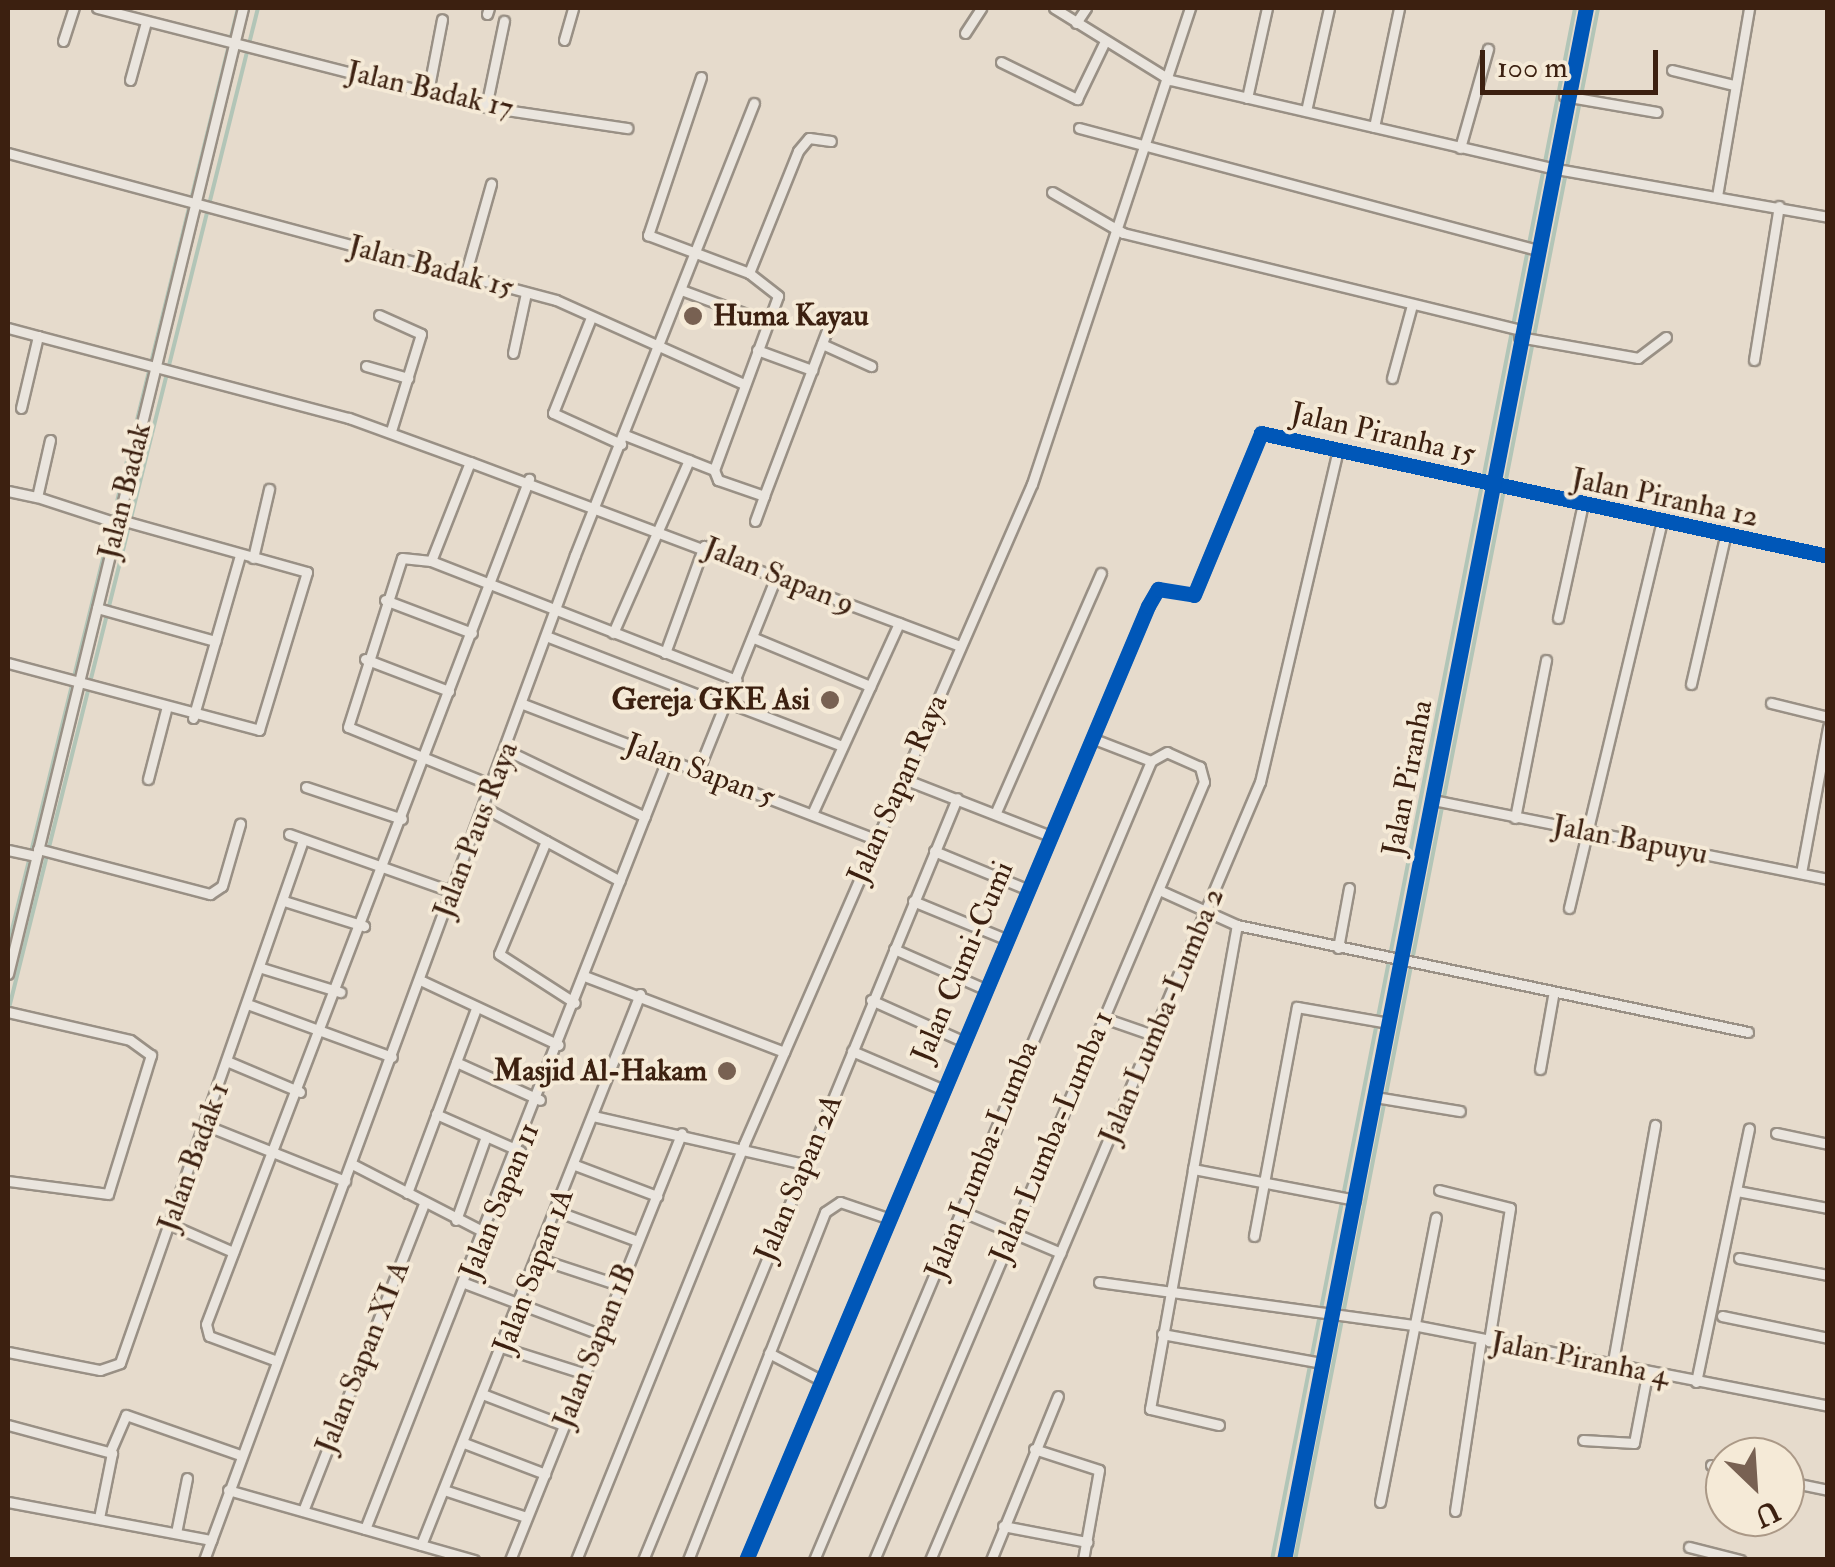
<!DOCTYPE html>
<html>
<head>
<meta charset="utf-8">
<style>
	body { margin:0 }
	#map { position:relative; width:1835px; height:1567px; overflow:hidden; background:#e6dbcc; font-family:"IM FELL Double Pica",serif }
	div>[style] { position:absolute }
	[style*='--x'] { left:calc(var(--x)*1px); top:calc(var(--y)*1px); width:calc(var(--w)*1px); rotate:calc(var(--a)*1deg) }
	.stream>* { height:4px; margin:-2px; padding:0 2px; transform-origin:2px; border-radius:2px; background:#b2c5b7 }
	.roads { filter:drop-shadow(2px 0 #999085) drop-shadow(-2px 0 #999085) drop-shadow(0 2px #999085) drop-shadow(0 -2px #999085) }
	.street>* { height:9px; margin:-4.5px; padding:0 4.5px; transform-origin:4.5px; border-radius:4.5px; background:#eae5de }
	.cycleway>* { height:15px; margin:-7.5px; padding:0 7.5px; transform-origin:7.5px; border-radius:7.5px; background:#0057b8 }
	.dots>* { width:28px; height:28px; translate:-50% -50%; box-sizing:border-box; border:5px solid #f5ead7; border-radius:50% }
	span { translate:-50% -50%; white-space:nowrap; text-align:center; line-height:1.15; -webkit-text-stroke:8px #f5ead7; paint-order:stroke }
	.street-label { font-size:30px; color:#3c2010 }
	.poi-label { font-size:30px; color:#3c2010; font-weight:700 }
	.left { translate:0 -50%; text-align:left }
	.right { translate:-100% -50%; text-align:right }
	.frame { position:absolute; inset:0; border:10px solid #3c2010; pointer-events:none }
	.north { position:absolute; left:1705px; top:1437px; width:100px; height:100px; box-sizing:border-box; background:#f5ead7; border:2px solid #ab9987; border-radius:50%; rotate:155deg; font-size:28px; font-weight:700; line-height:40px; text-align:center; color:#3c2010 }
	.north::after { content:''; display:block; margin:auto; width:35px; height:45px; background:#786152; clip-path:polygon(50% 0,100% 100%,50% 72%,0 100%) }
	.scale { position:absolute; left:1480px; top:50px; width:178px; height:45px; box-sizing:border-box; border:5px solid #3c2010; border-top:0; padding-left:12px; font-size:30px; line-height:35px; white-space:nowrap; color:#3c2010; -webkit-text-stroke:8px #f5ead7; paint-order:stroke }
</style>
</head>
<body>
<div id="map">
	<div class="stream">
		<div style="--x:8;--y:946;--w:966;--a:-76.22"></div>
		<div style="--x:8;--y:1012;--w:1035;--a:-76.02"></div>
		<div style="--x:1272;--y:1560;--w:1581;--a:-78.95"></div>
		<div style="--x:1295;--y:1560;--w:1581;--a:-78.95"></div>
	</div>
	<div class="roads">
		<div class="street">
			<div style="--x:97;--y:8;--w:401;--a:14.3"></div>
			<div style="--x:486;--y:107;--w:143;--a:8.5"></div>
			<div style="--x:1054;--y:8;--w:137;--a:31.8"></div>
			<div style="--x:1170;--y:80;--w:391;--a:13"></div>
			<div style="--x:1551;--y:168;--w:281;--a:10"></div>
			<div style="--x:487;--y:14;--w:6;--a:-72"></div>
			<div style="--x:1076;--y:23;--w:18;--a:-56"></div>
			<div style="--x:965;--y:33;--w:30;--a:-57"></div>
			<div style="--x:564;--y:40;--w:33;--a:-74"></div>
			<div style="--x:63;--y:41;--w:35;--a:-72"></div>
			<div style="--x:1001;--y:62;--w:85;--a:26"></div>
			<div style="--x:1077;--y:99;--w:64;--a:-64.2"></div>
			<div style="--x:1672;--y:70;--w:64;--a:13.6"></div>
			<div style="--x:701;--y:77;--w:167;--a:108.5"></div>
			<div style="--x:648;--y:235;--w:108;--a:20.6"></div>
			<div style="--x:749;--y:273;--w:37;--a:38"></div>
			<div style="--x:778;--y:296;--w:185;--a:110.2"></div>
			<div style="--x:714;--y:470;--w:11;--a:68"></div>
			<div style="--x:718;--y:480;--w:49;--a:19.2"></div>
			<div style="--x:764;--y:496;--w:186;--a:-69.2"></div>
			<div style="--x:130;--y:80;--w:60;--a:-74.6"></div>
			<div style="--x:428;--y:92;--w:74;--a:-79.1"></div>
			<div style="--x:1564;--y:96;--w:94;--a:9.8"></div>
			<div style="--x:1247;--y:98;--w:92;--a:-77.5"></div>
			<div style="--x:486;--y:107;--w:88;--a:-78.2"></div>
			<div style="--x:1306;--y:111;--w:106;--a:-77.4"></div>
			<div style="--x:1374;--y:127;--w:122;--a:-78.1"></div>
			<div style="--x:1079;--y:128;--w:472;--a:14.9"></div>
			<div style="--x:1460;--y:148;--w:103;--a:-74.2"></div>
			<div style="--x:8;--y:153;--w:567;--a:15.02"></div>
			<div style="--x:556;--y:300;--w:206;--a:24.1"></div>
			<div style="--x:1052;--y:192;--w:82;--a:30"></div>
			<div style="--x:1123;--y:233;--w:409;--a:13.7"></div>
			<div style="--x:1717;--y:196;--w:191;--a:-80.3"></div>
			<div style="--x:749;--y:273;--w:131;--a:-68.1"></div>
			<div style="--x:798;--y:151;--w:17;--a:-50"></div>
			<div style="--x:809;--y:138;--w:22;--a:8"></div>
			<div style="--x:465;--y:276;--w:96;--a:-74.2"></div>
			<div style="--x:684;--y:291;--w:90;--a:20.3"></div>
			<div style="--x:379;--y:315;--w:46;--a:24.3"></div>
			<div style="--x:421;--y:334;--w:102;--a:107.2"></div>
			<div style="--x:590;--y:320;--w:100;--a:111.7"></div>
			<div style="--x:553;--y:413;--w:75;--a:24.5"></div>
			<div style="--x:8;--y:328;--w:31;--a:15"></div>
			<div style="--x:1519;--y:337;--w:121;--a:10"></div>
			<div style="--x:1638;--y:358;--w:35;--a:-37"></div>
			<div style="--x:822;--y:344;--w:54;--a:24.2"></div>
			<div style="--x:757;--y:350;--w:59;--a:20"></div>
			<div style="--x:513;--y:353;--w:61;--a:-77.8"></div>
			<div style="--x:1754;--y:360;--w:156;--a:-80.8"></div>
			<div style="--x:366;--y:366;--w:44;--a:15.9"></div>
			<div style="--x:1392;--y:378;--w:76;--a:-74.7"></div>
			<div style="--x:21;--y:408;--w:74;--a:-76.7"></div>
			<div style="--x:38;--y:336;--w:322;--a:14.8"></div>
			<div style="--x:349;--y:418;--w:129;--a:20"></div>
			<div style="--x:625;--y:435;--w:96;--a:21.5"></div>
			<div style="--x:50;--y:440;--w:58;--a:102.8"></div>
			<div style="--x:37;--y:497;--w:84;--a:18"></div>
			<div style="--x:8;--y:491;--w:30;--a:12"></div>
			<div style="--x:755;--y:521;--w:27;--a:-70"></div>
			<div style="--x:253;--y:558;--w:71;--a:-76.9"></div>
			<div style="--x:431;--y:561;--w:328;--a:21.3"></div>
			<div style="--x:385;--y:600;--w:93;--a:20.8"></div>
			<div style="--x:97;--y:608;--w:123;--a:15.6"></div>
			<div style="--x:1558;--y:618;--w:113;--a:-77.7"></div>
			<div style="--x:613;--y:633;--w:189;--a:-66.3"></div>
			<div style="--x:546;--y:636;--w:194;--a:21.1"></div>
			<div style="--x:754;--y:638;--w:126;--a:22.5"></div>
			<div style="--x:665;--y:653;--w:114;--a:-70"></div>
			<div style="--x:365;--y:659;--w:90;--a:20.9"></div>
			<div style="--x:8;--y:663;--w:260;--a:14.9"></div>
			<div style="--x:259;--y:730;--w:165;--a:-73.1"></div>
			<div style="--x:307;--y:572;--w:197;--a:-164.4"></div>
			<div style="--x:1691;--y:684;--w:151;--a:-77"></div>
			<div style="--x:727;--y:702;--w:123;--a:20.9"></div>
			<div style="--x:1771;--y:703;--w:59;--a:13.8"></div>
			<div style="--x:523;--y:704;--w:379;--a:21"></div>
			<div style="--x:193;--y:718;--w:170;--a:-73.9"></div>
			<div style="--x:1094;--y:739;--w:61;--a:21.1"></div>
			<div style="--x:506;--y:750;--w:154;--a:25.7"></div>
			<div style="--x:698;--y:771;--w:212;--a:-68.1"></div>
			<div style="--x:148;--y:779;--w:71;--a:-75.4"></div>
			<div style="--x:904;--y:779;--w:155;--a:21.3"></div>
			<div style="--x:494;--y:786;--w:157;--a:-158"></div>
			<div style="--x:348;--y:727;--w:177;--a:-72.3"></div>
			<div style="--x:402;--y:558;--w:29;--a:6"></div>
			<div style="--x:431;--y:561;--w:106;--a:-68.5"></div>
			<div style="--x:470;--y:462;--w:523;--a:20.58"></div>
			<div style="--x:306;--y:787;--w:101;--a:18.4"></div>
			<div style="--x:1433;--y:800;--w:403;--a:11.3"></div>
			<div style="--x:485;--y:808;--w:153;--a:28.4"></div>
			<div style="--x:996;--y:812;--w:261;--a:-66.3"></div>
			<div style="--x:812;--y:814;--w:210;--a:-65.5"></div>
			<div style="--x:1515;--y:818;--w:161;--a:-78.9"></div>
			<div style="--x:289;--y:834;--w:174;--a:19.5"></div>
			<div style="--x:546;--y:841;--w:122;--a:112.6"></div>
			<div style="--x:499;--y:954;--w:90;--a:32.8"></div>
			<div style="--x:38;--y:849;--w:178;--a:14.7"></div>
			<div style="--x:210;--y:894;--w:14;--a:-34"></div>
			<div style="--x:222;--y:886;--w:65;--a:-73.8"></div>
			<div style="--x:8;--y:850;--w:29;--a:12"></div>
			<div style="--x:934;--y:851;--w:97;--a:22.3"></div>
			<div style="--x:1801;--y:873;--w:148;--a:-79.5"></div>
			<div style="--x:1159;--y:890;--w:85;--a:24.2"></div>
			<div style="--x:284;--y:901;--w:84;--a:17.4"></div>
			<div style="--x:913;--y:901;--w:97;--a:22.3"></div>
			<div style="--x:1569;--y:908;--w:394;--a:-76.5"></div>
			<div style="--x:1338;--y:948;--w:61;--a:-79.6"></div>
			<div style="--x:894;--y:949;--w:94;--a:23.8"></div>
			<div style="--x:262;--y:968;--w:82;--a:17.1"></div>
			<div style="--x:8;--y:974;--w:994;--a:-76.33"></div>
			<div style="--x:587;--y:977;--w:211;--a:20.8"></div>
			<div style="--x:420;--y:980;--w:153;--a:25.1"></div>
			<div style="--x:871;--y:1000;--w:95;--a:24.1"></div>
			<div style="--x:250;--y:1005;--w:151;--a:20.1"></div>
			<div style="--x:8;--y:1012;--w:125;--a:12.9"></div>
			<div style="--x:130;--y:1040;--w:26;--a:36"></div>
			<div style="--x:151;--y:1055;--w:145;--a:107.2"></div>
			<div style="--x:108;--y:1194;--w:101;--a:-172.6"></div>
			<div style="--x:1101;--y:1017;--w:55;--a:19.1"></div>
			<div style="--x:852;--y:1051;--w:95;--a:23"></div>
			<div style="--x:229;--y:1062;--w:77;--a:22.9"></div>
			<div style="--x:456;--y:1062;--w:92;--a:24.3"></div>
			<div style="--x:1540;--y:1069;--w:74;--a:-79.9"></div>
			<div style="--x:1375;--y:1097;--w:86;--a:9.4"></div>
			<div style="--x:436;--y:1114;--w:92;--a:23.8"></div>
			<div style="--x:593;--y:1116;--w:217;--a:12.8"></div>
			<div style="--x:205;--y:1125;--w:151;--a:21.8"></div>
			<div style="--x:1776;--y:1133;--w:53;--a:11.9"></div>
			<div style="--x:352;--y:1164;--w:153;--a:27.2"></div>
			<div style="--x:575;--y:1165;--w:88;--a:20.7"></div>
			<div style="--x:1193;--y:1169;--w:248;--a:-79.8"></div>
			<div style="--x:1237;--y:925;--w:522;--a:11.83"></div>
			<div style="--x:1439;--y:1190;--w:73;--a:14.2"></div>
			<div style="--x:1510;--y:1208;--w:135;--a:99"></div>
			<div style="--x:1737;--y:1191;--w:93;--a:10.6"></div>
			<div style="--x:407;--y:1193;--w:197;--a:-69.5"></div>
			<div style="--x:556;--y:1211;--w:86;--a:20.3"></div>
			<div style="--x:961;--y:1211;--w:108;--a:22.8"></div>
			<div style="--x:456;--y:1220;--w:89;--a:-70.3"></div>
			<div style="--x:169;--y:1224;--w:70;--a:23.6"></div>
			<div style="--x:1254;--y:1236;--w:233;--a:-79.4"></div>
			<div style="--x:1297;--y:1007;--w:93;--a:9.9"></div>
			<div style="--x:537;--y:1258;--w:86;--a:18.2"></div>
			<div style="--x:1739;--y:1258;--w:91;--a:10.8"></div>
			<div style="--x:1099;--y:1282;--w:317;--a:7.8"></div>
			<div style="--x:1413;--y:1325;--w:423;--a:11"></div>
			<div style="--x:467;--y:1284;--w:141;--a:20.7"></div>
			<div style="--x:1722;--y:1316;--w:108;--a:11.7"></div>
			<div style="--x:1162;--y:1334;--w:163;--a:10.3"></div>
			<div style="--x:504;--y:1348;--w:83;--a:17.6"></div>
			<div style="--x:8;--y:1352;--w:94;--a:11.1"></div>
			<div style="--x:100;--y:1370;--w:21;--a:-19"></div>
			<div style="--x:120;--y:1363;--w:554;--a:-70.71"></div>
			<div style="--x:769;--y:1353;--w:56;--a:27.5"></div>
			<div style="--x:277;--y:1361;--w:72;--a:-159.8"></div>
			<div style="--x:209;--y:1336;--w:12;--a:-104"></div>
			<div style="--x:206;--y:1324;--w:905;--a:-69.08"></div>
			<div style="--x:1612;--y:1367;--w:246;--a:-79.9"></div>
			<div style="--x:1696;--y:1382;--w:259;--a:-78.2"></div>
			<div style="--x:485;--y:1395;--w:84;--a:21"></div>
			<div style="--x:8;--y:1425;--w:108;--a:15.1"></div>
			<div style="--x:112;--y:1453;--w:66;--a:101.3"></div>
			<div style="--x:1219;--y:1425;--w:71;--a:-166.9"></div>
			<div style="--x:1150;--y:1409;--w:244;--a:-79.8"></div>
			<div style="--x:1193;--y:1169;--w:165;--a:10.8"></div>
			<div style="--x:1583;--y:1440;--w:51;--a:3.4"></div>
			<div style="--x:1634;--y:1443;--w:69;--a:-79.2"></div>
			<div style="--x:464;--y:1443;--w:87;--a:20.9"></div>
			<div style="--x:1034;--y:1449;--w:68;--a:17.9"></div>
			<div style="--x:1099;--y:1470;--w:91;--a:100.1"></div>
			<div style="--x:110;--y:1452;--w:40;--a:-66.6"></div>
			<div style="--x:126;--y:1415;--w:121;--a:19.3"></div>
			<div style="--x:1711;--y:1465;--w:15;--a:16"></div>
			<div style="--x:1785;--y:1481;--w:44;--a:11.8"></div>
			<div style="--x:228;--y:1490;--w:256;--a:15.9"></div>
			<div style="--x:444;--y:1490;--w:86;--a:18.2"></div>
			<div style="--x:8;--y:1502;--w:207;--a:10.6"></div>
			<div style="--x:1380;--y:1502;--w:290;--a:-78.9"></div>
			<div style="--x:303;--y:1511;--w:330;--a:-68.5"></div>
			<div style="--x:1455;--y:1511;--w:173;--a:-81.4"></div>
			<div style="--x:1003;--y:1526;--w:86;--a:10.8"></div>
			<div style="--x:365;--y:1529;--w:829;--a:-68.57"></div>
			<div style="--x:176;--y:1533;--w:56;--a:-78.7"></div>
			<div style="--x:421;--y:1545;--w:593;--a:-68.32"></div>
			<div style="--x:1689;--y:1547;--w:53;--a:14.3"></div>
			<div style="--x:204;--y:1560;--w:1071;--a:-69.74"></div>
			<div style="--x:575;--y:555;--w:486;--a:-68.4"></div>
			<div style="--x:510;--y:1560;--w:460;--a:-68.1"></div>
			<div style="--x:576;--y:1560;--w:449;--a:-68"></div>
			<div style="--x:744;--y:1144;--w:720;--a:-66.43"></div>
			<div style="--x:1032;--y:484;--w:502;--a:-71.64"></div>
			<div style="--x:643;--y:1560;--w:824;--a:-67.6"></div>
			<div style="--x:688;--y:1560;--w:374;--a:-68.5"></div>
			<div style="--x:825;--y:1212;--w:18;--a:-34"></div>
			<div style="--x:840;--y:1202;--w:50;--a:18.8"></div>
			<div style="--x:746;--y:1560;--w:1035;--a:-67.15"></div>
			<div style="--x:1148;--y:606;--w:20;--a:-60"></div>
			<div style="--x:1158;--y:589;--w:36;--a:9"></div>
			<div style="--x:1194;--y:595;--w:175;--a:-67.5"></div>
			<div style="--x:1261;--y:433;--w:580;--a:12.24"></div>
			<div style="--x:814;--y:1560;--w:867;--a:-67.13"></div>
			<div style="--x:874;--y:1560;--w:845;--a:-67.02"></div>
			<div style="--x:1204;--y:782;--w:16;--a:-105"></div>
			<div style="--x:1200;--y:767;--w:36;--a:-156"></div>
			<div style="--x:1167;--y:752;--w:18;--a:151"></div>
			<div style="--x:930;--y:1560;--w:845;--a:-67.02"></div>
			<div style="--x:1260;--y:782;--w:337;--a:-76.8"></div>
			<div style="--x:991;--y:1560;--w:177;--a:-67.8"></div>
			<div style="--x:1284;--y:1560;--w:1581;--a:-78.99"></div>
		</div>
	</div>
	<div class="cycleway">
		<div style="--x:746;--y:1560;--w:1035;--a:-67.15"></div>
		<div style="--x:1148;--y:606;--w:20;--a:-60"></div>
		<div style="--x:1158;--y:589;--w:36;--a:9"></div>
		<div style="--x:1194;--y:595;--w:175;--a:-67.5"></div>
		<div style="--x:1261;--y:433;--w:580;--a:12.24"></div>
		<div style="--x:1284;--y:1560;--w:1581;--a:-78.99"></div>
	</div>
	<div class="dots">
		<div style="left:693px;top:316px;background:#786152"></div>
		<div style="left:830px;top:700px;background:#786152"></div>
		<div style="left:727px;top:1071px;background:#786152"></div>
	</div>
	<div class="street-label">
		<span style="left:430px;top:90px;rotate:13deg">Jalan Badak 17</span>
		<span style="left:431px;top:267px;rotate:15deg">Jalan Badak 15</span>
		<span style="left:1383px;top:434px;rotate:13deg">Jalan Piranha 15</span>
		<span style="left:125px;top:491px;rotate:-76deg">Jalan Badak</span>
		<span style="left:1665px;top:498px;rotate:12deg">Jalan Piranha 12</span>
		<span style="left:779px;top:576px;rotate:22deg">Jalan Sapan 9</span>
		<span style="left:700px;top:771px;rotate:21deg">Jalan Sapan 5</span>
		<span style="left:1408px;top:778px;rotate:-79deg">Jalan Piranha</span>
		<span style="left:898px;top:789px;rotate:-66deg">Jalan Sapan Raya</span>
		<span style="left:476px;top:830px;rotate:-69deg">Jalan Paus Raya</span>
		<span style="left:1630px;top:840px;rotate:11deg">Jalan Bapuyu</span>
		<span style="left:963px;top:962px;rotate:-67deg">Jalan Cumi-Cumi</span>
		<span style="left:1162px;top:1016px;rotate:-67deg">Jalan Lumba-Lumba 2</span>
		<span style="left:1052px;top:1137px;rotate:-67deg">Jalan Lumba-Lumba 1</span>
		<span style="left:194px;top:1157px;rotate:-70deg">Jalan Badak 1</span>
		<span style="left:982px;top:1160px;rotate:-68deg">Jalan Lumba-Lumba</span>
		<span style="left:799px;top:1178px;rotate:-67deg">Jalan Sapan 2A</span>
		<span style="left:500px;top:1201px;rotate:-68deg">Jalan Sapan 11</span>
		<span style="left:534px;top:1271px;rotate:-69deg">Jalan Sapan 1A</span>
		<span style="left:595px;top:1346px;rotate:-68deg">Jalan Sapan 1B</span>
		<span style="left:363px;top:1357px;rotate:-68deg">Jalan Sapan XI A</span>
		<span style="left:1580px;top:1359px;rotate:11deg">Jalan Piranha 4</span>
	</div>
	<div class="poi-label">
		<span class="left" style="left:713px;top:316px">Huma Kayau</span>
		<span class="right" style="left:810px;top:700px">Gereja GKE Asi</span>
		<span class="right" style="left:707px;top:1071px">Masjid Al-Hakam</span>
	</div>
	<div class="frame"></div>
	<div class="north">U</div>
	<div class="scale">100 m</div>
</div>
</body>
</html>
